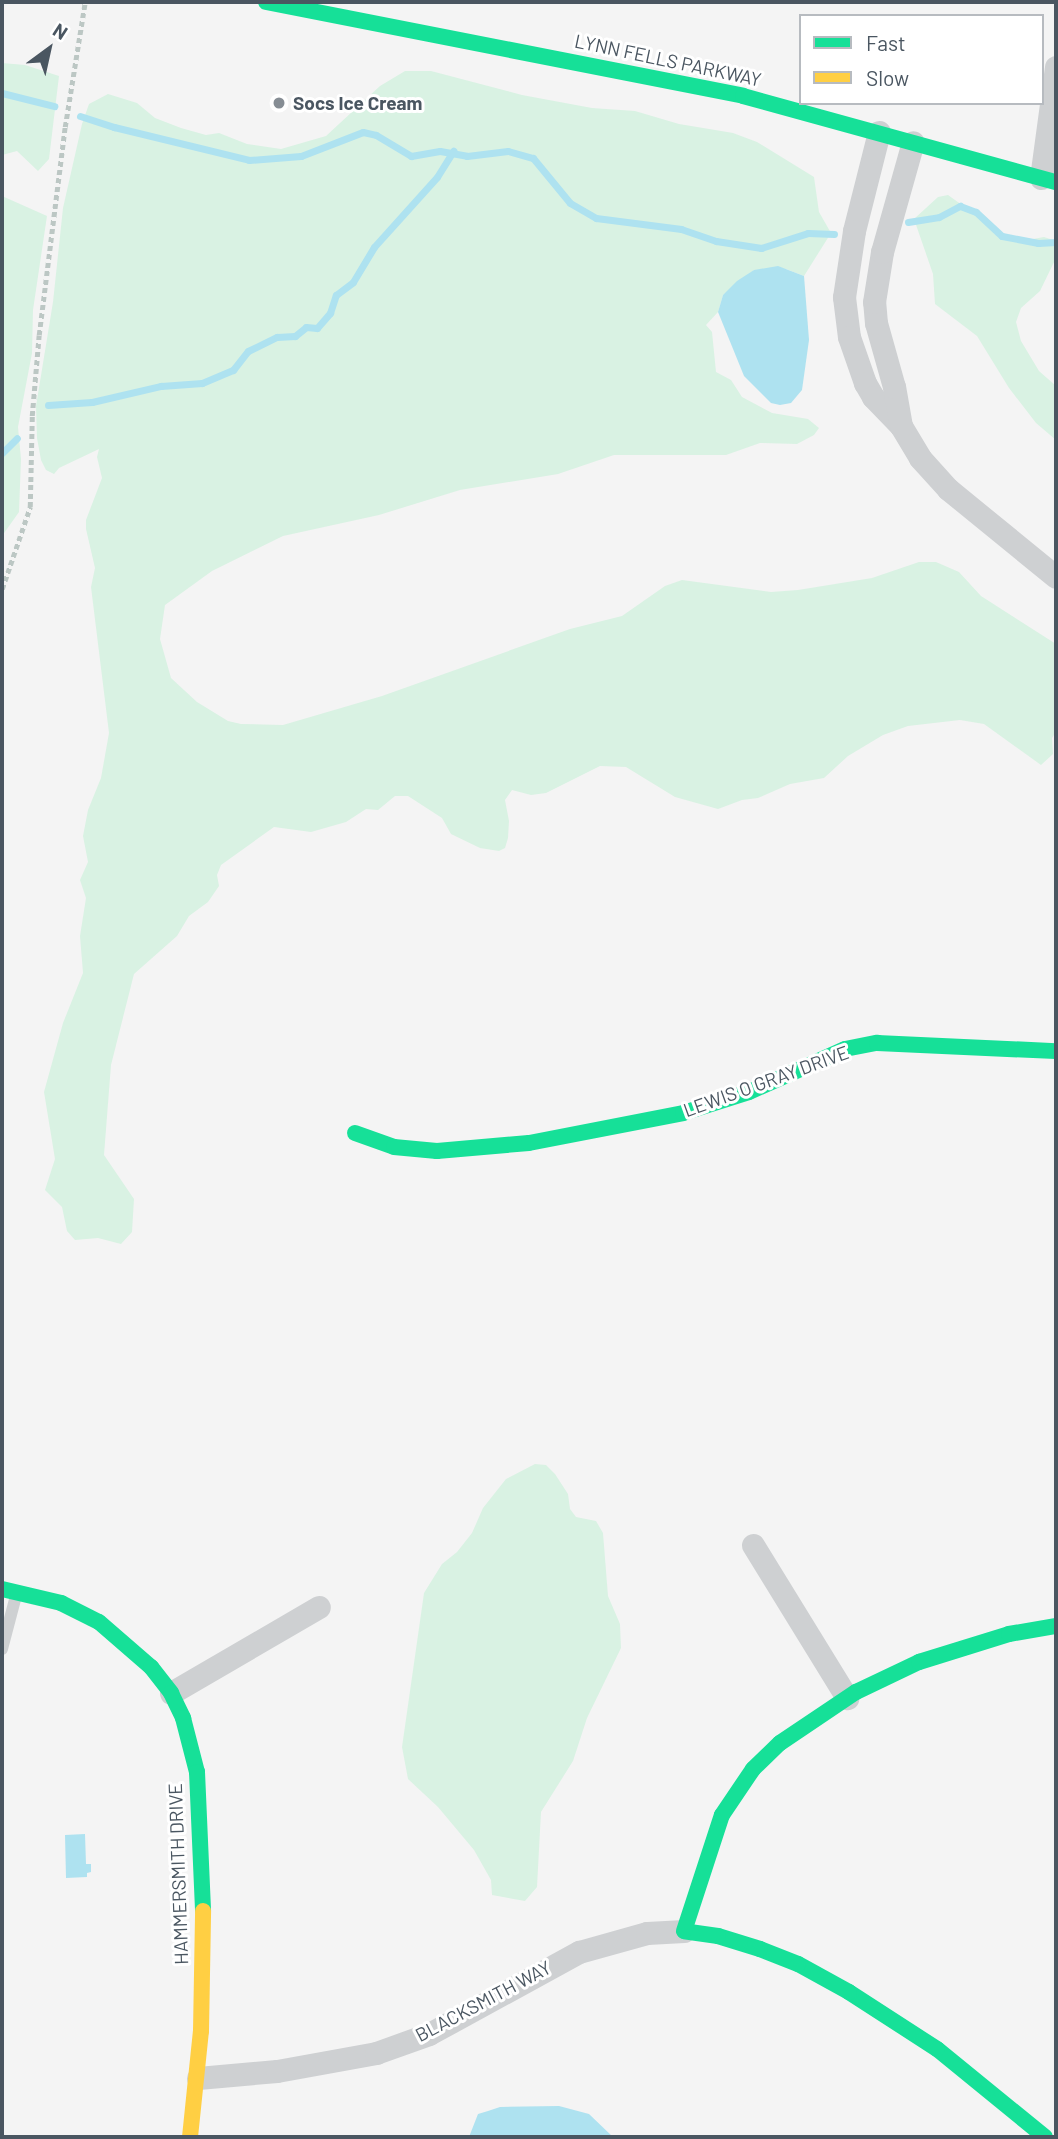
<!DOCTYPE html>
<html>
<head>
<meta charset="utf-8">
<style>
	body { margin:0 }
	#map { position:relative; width:1058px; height:2139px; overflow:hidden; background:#f4f4f4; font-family:Barlow,sans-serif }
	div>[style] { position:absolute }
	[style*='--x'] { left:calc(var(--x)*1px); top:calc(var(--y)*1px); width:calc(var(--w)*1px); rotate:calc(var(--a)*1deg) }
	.green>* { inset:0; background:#d9f2e3 }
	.water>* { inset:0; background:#aee2f0 }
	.stream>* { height:7px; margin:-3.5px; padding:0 3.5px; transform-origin:3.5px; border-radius:3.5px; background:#aee2f0 }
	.path>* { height:4.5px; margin-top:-2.25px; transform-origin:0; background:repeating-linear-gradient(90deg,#bcc7c4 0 5px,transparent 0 8.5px) }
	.lane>* { height:12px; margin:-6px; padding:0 6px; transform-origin:6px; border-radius:6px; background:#ced0d2 }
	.street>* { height:23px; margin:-11.5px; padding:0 11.5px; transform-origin:11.5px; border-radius:11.5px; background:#ced0d2 }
	.fast>* { height:16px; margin:-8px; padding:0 8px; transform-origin:8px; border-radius:8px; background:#16e098 }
	.slow>* { height:16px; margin:-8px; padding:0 8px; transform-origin:8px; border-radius:8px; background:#ffcf43 }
	.dots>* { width:19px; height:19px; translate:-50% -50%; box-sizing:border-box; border:4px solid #fff; border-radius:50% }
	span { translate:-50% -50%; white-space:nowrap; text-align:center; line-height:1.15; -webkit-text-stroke:6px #fff; paint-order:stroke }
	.street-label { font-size:19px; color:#4a5661 }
	.poi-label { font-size:19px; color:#4a5661; font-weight:700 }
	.left { translate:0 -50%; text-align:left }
	.frame { position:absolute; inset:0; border:4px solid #4a5661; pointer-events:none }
	.legend { position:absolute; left:799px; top:14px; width:245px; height:91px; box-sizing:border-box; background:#fff; border:2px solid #b7bbc0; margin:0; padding:9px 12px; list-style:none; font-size:21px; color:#4a5661 }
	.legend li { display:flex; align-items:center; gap:14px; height:35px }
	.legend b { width:35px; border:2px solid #b7bbc0 }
	.north { position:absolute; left:14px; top:14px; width:70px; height:70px; -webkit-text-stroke:5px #fff; paint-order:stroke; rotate:33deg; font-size:19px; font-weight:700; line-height:28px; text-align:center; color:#4a5661 }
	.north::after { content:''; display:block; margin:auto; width:24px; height:32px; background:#4a5661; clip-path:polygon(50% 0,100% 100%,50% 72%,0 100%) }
</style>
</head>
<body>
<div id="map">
	<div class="green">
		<div style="clip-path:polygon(2px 63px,25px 65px,59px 76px,49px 159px,38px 171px,17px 151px,2px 155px)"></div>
		<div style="clip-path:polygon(405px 71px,431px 71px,522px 95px,592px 108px,635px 111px,679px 124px,733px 133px,757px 142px,814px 177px,819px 212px,831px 233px,804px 276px,786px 269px,754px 270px,723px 295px,718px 312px,706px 325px,712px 332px,716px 372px,731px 380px,742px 397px,772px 413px,808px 419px,819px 428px,814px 435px,797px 444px,760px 443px,726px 455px,614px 455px,558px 474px,460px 490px,379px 515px,283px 536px,212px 571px,165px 605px,160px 639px,171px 678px,197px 702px,228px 721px,241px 724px,283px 725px,382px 696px,570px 629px,622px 616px,665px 586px,682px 580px,771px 592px,798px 590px,872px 578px,919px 562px,936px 562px,959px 572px,981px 596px,1056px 644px,1056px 732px,1052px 738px,1053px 754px,1041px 765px,984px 724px,960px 720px,908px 726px,883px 735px,848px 756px,824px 778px,790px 784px,758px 798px,742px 800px,718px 809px,675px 797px,626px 767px,600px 766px,546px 793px,531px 795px,512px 790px,505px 800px,509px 821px,508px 838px,505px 848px,499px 851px,480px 848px,451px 834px,442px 818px,408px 796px,395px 796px,378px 810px,366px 809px,346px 822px,311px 832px,274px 827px,221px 865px,217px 875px,219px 886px,208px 902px,189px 916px,177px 936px,134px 974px,111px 1065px,104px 1155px,134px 1199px,132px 1232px,121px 1244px,98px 1238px,75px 1240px,67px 1231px,62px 1207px,45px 1190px,55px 1159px,44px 1092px,63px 1023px,83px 973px,80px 936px,86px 898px,80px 880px,88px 862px,83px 836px,88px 810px,101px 778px,109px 733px,91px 587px,95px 568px,86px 529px,86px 520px,102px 478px,97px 457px,99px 449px,59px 468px,54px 474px,46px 470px,41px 460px,37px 438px,36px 406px,53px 302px,63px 208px,82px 124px,89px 104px,108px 94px,137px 103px,155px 118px,181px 128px,206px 135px,219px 133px,247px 144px,281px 149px,326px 136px,380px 86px)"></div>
		<div style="clip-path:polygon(948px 195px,976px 215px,996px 235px,1016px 242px,1044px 237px,1056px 241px,1056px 258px,1040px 291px,1021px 308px,1016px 322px,1021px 341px,1039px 371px,1056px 386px,1056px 440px,1036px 423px,1009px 388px,977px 336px,935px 304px,933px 274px,914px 219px,938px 197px)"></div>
		<div style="clip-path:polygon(2px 196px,47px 216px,33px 310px,32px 353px,18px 427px,21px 459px,19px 512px,2px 536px)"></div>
		<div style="clip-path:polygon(535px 1464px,546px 1465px,555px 1474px,568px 1494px,570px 1509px,576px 1517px,596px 1521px,603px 1533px,608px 1596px,620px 1624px,621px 1648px,587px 1718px,573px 1761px,541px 1812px,537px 1887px,525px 1901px,492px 1895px,491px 1880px,474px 1850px,438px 1807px,408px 1779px,402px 1747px,424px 1593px,442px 1564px,457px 1552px,472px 1533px,483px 1508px,506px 1479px)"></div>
	</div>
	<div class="water">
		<div style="clip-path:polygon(778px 266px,804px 276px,809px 340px,802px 390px,791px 403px,780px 405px,771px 403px,744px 376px,718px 312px,723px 295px,737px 281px,754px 270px)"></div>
		<div style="clip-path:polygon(85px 1834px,86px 1864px,91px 1864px,91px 1872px,87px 1873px,87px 1877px,66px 1878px,65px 1835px)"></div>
		<div style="clip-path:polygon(559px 2106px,589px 2114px,613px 2137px,469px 2137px,478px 2114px,488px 2111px,500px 2107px)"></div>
	</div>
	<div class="stream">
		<div style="--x:2;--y:93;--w:54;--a:14"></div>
		<div style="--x:80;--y:116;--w:36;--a:18"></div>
		<div style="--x:114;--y:127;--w:139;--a:13.7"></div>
		<div style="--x:249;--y:160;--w:52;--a:-4.4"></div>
		<div style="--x:301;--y:156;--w:66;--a:-21.2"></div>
		<div style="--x:363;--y:132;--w:13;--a:13"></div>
		<div style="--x:376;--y:135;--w:41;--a:31"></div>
		<div style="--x:411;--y:156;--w:29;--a:-10"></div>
		<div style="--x:440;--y:151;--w:27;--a:10"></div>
		<div style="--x:467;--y:156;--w:41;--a:-7"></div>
		<div style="--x:508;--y:151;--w:26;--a:16"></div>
		<div style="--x:533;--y:158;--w:58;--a:50.6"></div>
		<div style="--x:570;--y:203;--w:30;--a:30"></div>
		<div style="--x:596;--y:218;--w:86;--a:7.4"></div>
		<div style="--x:681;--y:229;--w:37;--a:19"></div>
		<div style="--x:716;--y:241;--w:46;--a:8.8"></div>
		<div style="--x:761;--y:248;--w:49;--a:-17.7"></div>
		<div style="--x:808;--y:233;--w:26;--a:2"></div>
		<div style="--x:908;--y:222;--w:31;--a:-9"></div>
		<div style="--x:939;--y:217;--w:24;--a:-28"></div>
		<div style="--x:960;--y:206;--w:17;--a:21"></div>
		<div style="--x:976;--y:212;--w:35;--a:43"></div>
		<div style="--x:1002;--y:236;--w:37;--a:11"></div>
		<div style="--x:1038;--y:243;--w:18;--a:-3"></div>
		<div style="--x:48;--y:405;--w:44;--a:-3.9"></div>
		<div style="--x:92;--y:402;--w:71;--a:-13.1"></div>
		<div style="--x:161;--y:386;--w:41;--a:-4.2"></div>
		<div style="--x:202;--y:383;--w:34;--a:-23"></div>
		<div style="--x:233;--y:370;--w:24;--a:-52"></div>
		<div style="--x:248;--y:351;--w:32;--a:-26"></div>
		<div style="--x:277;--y:337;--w:18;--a:-3"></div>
		<div style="--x:295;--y:336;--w:14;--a:-39"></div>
		<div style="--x:306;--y:327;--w:11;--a:5"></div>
		<div style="--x:317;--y:328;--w:20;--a:-49"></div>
		<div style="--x:330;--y:313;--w:19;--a:-72"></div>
		<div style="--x:336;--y:295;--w:21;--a:-37"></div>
		<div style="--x:353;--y:282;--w:41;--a:-59"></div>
		<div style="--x:374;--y:247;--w:94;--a:-48"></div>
		<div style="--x:437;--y:177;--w:31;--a:-58"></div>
		<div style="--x:2;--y:453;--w:21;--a:-45"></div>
	</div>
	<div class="path">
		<div style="--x:2;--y:589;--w:87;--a:-71.1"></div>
		<div style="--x:30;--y:507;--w:91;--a:-88.7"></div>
		<div style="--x:32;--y:416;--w:81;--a:-85.1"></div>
		<div style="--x:39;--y:335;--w:210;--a:-82.9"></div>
		<div style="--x:65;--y:127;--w:127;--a:-80.9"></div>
	</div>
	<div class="lane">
		<div style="--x:2;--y:1649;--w:59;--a:-75.3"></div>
	</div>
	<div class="street">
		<div style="--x:879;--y:132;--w:102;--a:104.2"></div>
		<div style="--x:854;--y:231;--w:67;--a:98.6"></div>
		<div style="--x:844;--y:297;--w:40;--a:82.9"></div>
		<div style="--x:849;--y:337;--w:49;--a:70.8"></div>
		<div style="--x:865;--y:383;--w:16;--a:60"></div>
		<div style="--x:873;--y:397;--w:40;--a:46"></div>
		<div style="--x:901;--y:426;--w:37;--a:59"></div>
		<div style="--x:920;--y:458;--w:42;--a:47.9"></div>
		<div style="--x:948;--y:489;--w:139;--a:39.2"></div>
		<div style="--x:1041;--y:178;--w:112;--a:-82.3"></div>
		<div style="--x:901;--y:426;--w:40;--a:-100"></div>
		<div style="--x:894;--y:387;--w:66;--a:-105.7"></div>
		<div style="--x:876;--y:323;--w:21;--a:-95"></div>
		<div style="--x:874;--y:302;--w:51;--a:-80.9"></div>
		<div style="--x:882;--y:252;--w:114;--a:-74.3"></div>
		<div style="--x:753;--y:1545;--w:180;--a:58.4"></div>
		<div style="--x:171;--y:1693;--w:171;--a:-30.2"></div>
		<div style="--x:198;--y:2078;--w:79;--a:-5.1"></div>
		<div style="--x:277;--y:2071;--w:101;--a:-10.3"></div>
		<div style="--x:376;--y:2053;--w:56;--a:-19.7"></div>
		<div style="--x:429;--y:2034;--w:171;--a:-28.7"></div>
		<div style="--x:579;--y:1952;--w:71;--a:-15.6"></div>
		<div style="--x:647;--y:1933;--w:37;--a:-3"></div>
	</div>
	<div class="fast">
		<div style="--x:266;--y:2;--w:486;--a:11.1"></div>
		<div style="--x:743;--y:96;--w:325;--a:15.4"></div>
		<div style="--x:355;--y:1133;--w:41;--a:19.7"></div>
		<div style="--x:394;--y:1147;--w:43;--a:5.3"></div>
		<div style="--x:437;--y:1151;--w:92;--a:-5"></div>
		<div style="--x:529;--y:1143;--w:157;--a:-11"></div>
		<div style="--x:683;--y:1113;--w:69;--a:-17.7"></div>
		<div style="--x:749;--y:1092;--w:105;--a:-24.1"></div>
		<div style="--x:845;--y:1049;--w:33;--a:-11"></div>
		<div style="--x:877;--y:1043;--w:179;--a:2.6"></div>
		<div style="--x:2;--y:1589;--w:61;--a:13.3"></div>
		<div style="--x:61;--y:1603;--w:42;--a:26.6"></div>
		<div style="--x:99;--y:1622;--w:69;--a:40.9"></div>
		<div style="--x:151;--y:1667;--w:33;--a:52"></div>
		<div style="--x:171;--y:1693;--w:28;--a:64"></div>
		<div style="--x:183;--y:1718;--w:56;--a:75.5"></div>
		<div style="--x:197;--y:1772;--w:139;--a:87.5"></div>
		<div style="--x:1045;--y:2137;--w:139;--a:-140.8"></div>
		<div style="--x:937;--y:2049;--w:105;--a:-147.1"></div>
		<div style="--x:849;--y:1992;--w:58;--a:-151.2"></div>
		<div style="--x:798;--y:1964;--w:41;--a:-158.5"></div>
		<div style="--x:760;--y:1949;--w:44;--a:-162.8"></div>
		<div style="--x:718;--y:1936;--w:34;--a:-172"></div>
		<div style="--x:684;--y:1931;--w:122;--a:-71.9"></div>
		<div style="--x:722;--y:1815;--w:55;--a:-56"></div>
		<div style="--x:753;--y:1769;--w:37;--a:-44"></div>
		<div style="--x:780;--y:1743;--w:92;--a:-33.9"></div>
		<div style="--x:856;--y:1692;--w:70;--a:-25.5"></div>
		<div style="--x:919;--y:1662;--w:94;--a:-17.3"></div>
		<div style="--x:1009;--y:1634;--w:48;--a:-9.7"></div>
	</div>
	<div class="slow">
		<div style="--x:190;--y:2137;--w:107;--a:-84.1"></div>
		<div style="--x:201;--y:2031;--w:120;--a:-89"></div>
	</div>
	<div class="dots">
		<div style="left:279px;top:103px;background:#868d94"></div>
	</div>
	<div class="street-label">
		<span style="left:668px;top:60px;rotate:12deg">LYNN FELLS PARKWAY</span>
		<span style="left:766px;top:1081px;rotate:-20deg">LEWIS O GRAY DRIVE</span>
		<span style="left:178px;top:1874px;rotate:-92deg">HAMMERSMITH DRIVE</span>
		<span style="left:483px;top:2001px;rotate:-28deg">BLACKSMITH WAY</span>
	</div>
	<div class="poi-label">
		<span class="left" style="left:293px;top:103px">Socs Ice Cream</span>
	</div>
	<div class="frame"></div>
	<ul class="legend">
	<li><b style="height:9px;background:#16e098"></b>Fast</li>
	<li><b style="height:9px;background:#ffcf43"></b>Slow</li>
	</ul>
	<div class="north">N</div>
</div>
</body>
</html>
